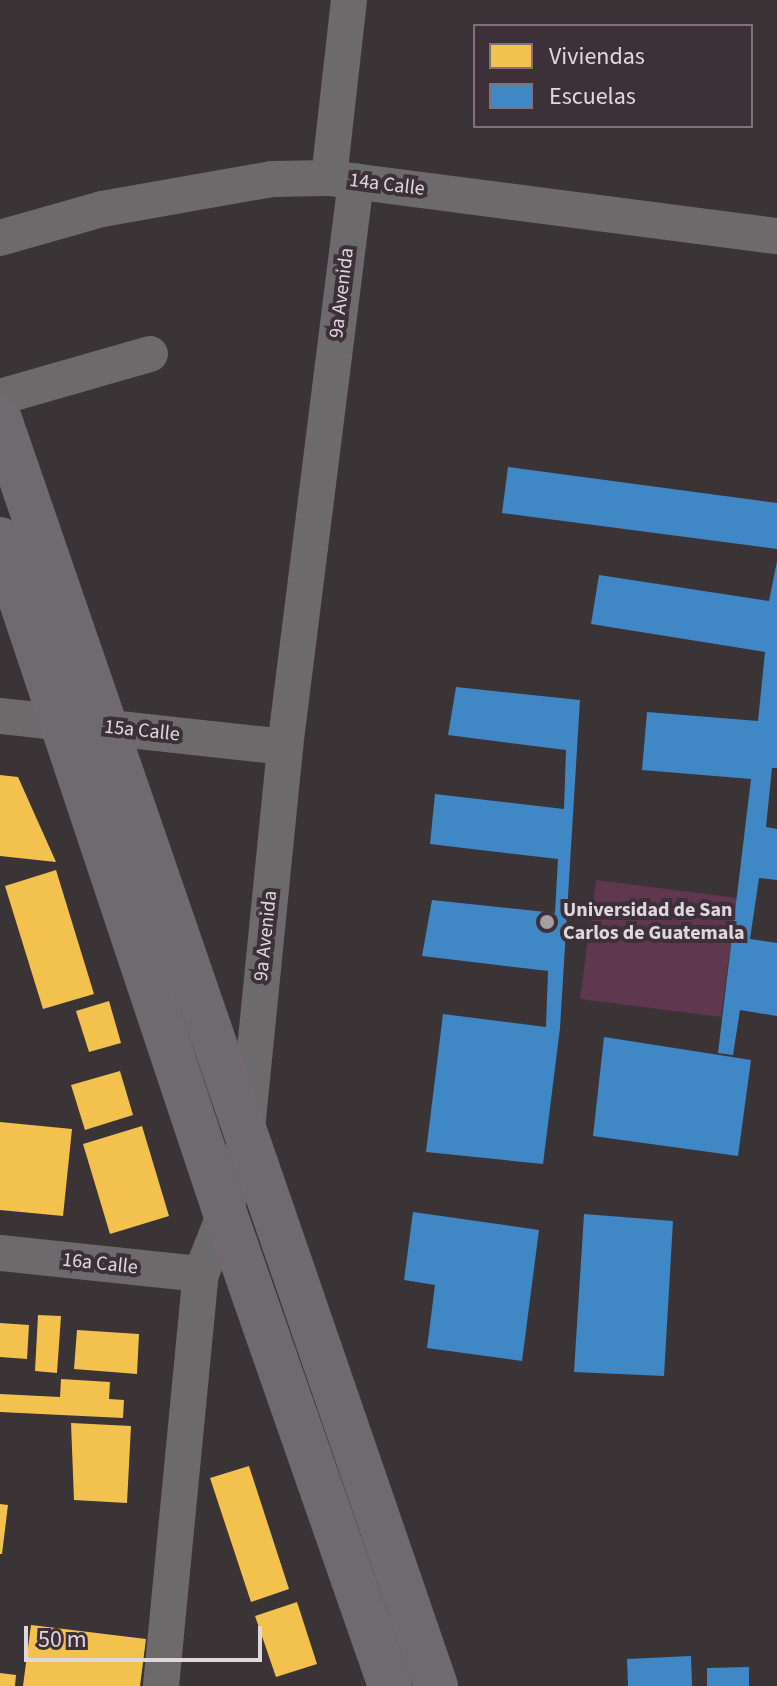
<!DOCTYPE html>
<html>
<head>
<meta charset="utf-8">
<style>
	body { margin:0 }
	#map { position:relative; width:777px; height:1686px; overflow:hidden; background:#3a3437; font-family:"Source Sans 3",sans-serif }
	div>[style] { position:absolute }
	[style*='--x'] { left:calc(var(--x)*1px); top:calc(var(--y)*1px); width:calc(var(--w)*1px); rotate:calc(var(--a)*1deg) }
	.green>* { inset:0; background:#5f374f }
	.homes>* { inset:0; background:#f2c14e }
	.schools>* { inset:0; background:#3f88c5 }
	.minor>* { height:36px; margin:-18px; padding:0 18px; transform-origin:18px; border-radius:18px; background:#6d6a6c }
	.major>* { height:44px; margin:-22px; padding:0 22px; transform-origin:22px; border-radius:22px; background:#6e6a6d }
	.dots>* { width:22px; height:22px; translate:-50% -50%; box-sizing:border-box; border:4px solid #3e3038; border-radius:50% }
	span { translate:-50% -50%; white-space:nowrap; text-align:center; line-height:1.15; -webkit-text-stroke:8px #3e3038; paint-order:stroke }
	.street-label { font-size:20px; color:#e0d7dc }
	.poi-label { font-size:20px; color:#e0d7dc; font-weight:700 }
	.left { translate:0 -50%; text-align:left }
	.legend { position:absolute; left:473px; top:24px; width:280px; height:104px; box-sizing:border-box; background:#3e3038; border:2px solid #7f737a; margin:0; padding:10px 14px; list-style:none; font-size:24px; color:#e0d7dc }
	.legend li { display:flex; align-items:center; gap:16px; height:40px }
	.legend b { width:40px; border:2px solid #7f737a }
	.scale { position:absolute; left:24px; top:1626px; width:238px; height:36px; box-sizing:border-box; border:4px solid #e0d7dc; border-top:0; padding-left:10px; font-size:24px; line-height:28px; white-space:nowrap; color:#e0d7dc; -webkit-text-stroke:6px #3e3038; paint-order:stroke }
</style>
</head>
<body>
<div id="map">
	<div class="green">
		<div style="clip-path:polygon(596px 880px,737px 898px,721px 1017px,580px 999px)"></div>
	</div>
	<div class="homes">
		<div style="clip-path:polygon(0 775px,18px 777px,56px 862px,0 856px)"></div>
		<div style="clip-path:polygon(56px 870px,94px 994px,43px 1009px,5px 886px)"></div>
		<div style="clip-path:polygon(109px 1001px,121px 1043px,89px 1052px,76px 1011px)"></div>
		<div style="clip-path:polygon(120px 1071px,133px 1115px,85px 1130px,71px 1085px)"></div>
		<div style="clip-path:polygon(0 1122px,72px 1129px,63px 1216px,0 1210px)"></div>
		<div style="clip-path:polygon(142px 1126px,169px 1216px,110px 1234px,83px 1144px)"></div>
		<div style="clip-path:polygon(38px 1315px,61px 1316px,57px 1373px,35px 1371px)"></div>
		<div style="clip-path:polygon(0 1323px,29px 1325px,27px 1359px,0 1357px)"></div>
		<div style="clip-path:polygon(77px 1330px,139px 1334px,137px 1374px,74px 1369px)"></div>
		<div style="clip-path:polygon(61px 1379px,110px 1382px,109px 1399px,124px 1400px,123px 1418px,0 1412px,0 1394px,60px 1397px)"></div>
		<div style="clip-path:polygon(71px 1423px,131px 1426px,127px 1503px,74px 1500px)"></div>
		<div style="clip-path:polygon(249px 1466px,289px 1589px,251px 1602px,210px 1478px)"></div>
		<div style="clip-path:polygon(0 1504px,8px 1505px,2px 1554px,0 1554px)"></div>
		<div style="clip-path:polygon(297px 1602px,317px 1664px,276px 1677px,255px 1616px)"></div>
		<div style="clip-path:polygon(31px 1625px,146px 1639px,140px 1686px,23px 1686px)"></div>
		<div style="clip-path:polygon(0 1673px,16px 1675px,15px 1686px,0 1686px)"></div>
	</div>
	<div class="schools">
		<div style="clip-path:polygon(508px 467px,777px 503px,777px 549px,502px 513px)"></div>
		<div style="clip-path:polygon(777px 561px,777px 768px,772px 768px,766px 827px,777px 829px,777px 880px,759px 878px,750px 939px,777px 943px,777px 1016px,740px 1010px,733px 1055px,718px 1053px,751px 779px,642px 770px,647px 712px,758px 721px,765px 652px,591px 624px,599px 575px,769px 601px)"></div>
		<div style="clip-path:polygon(456px 687px,580px 700px,560px 1028px,543px 1164px,426px 1152px,443px 1014px,546px 1027px,548px 971px,422px 956px,432px 900px,555px 913px,558px 859px,430px 844px,435px 794px,564px 809px,566px 750px,448px 735px)"></div>
		<div style="clip-path:polygon(604px 1037px,751px 1060px,738px 1156px,593px 1136px)"></div>
		<div style="clip-path:polygon(413px 1212px,539px 1230px,522px 1361px,427px 1348px,435px 1285px,404px 1280px)"></div>
		<div style="clip-path:polygon(584px 1214px,673px 1221px,664px 1376px,574px 1372px)"></div>
		<div style="clip-path:polygon(691px 1656px,692px 1686px,628px 1686px,627px 1659px)"></div>
		<div style="clip-path:polygon(749px 1667px,749px 1686px,707px 1686px,707px 1668px)"></div>
	</div>
	<div class="minor">
		<div style="--x:329;--y:178;--w:179;--a:-83.6"></div>
		<div style="--x:0;--y:238;--w:106;--a:-15.9"></div>
		<div style="--x:102;--y:209;--w:173;--a:-10"></div>
		<div style="--x:272;--y:179;--w:57;--a:-1"></div>
		<div style="--x:329;--y:178;--w:452;--a:7.4"></div>
		<div style="--x:0;--y:397;--w:156;--a:-16"></div>
		<div style="--x:0;--y:716;--w:287;--a:6.2"></div>
		<div style="--x:0;--y:1253;--w:202;--a:6"></div>
		<div style="--x:161;--y:1686;--w:414;--a:-84.5"></div>
		<div style="--x:201;--y:1274;--w:66;--a:-68.5"></div>
		<div style="--x:225;--y:1213;--w:77;--a:-74.2"></div>
		<div style="--x:246;--y:1139;--w:394;--a:-84.3"></div>
		<div style="--x:285;--y:747;--w:570;--a:-82.85"></div>
	</div>
	<div class="major">
		<div style="--x:0;--y:419;--w:1340;--a:71.01"></div>
		<div style="--x:0;--y:539;--w:711;--a:71.54"></div>
		<div style="--x:225;--y:1213;--w:501;--a:70.77"></div>
	</div>
	<div class="dots">
		<div style="left:547px;top:922px;background:#a69ea2"></div>
	</div>
	<div class="street-label">
		<span style="left:387px;top:185px;rotate:7deg">14a Calle</span>
		<span style="left:342px;top:293px;rotate:-83deg">9a Avenida</span>
		<span style="left:142px;top:731px;rotate:6deg">15a Calle</span>
		<span style="left:266px;top:936px;rotate:-84deg">9a Avenida</span>
		<span style="left:100px;top:1264px;rotate:6deg">16a Calle</span>
	</div>
	<div class="poi-label">
		<span class="left" style="left:563px;top:922px">Universidad de San<br>Carlos de Guatemala</span>
	</div>
	<ul class="legend">
	<li><b style="height:22px;background:#f2c14e"></b>Viviendas</li>
	<li><b style="height:22px;background:#3f88c5"></b>Escuelas</li>
	</ul>
	<div class="scale">50 m</div>
</div>
</body>
</html>
